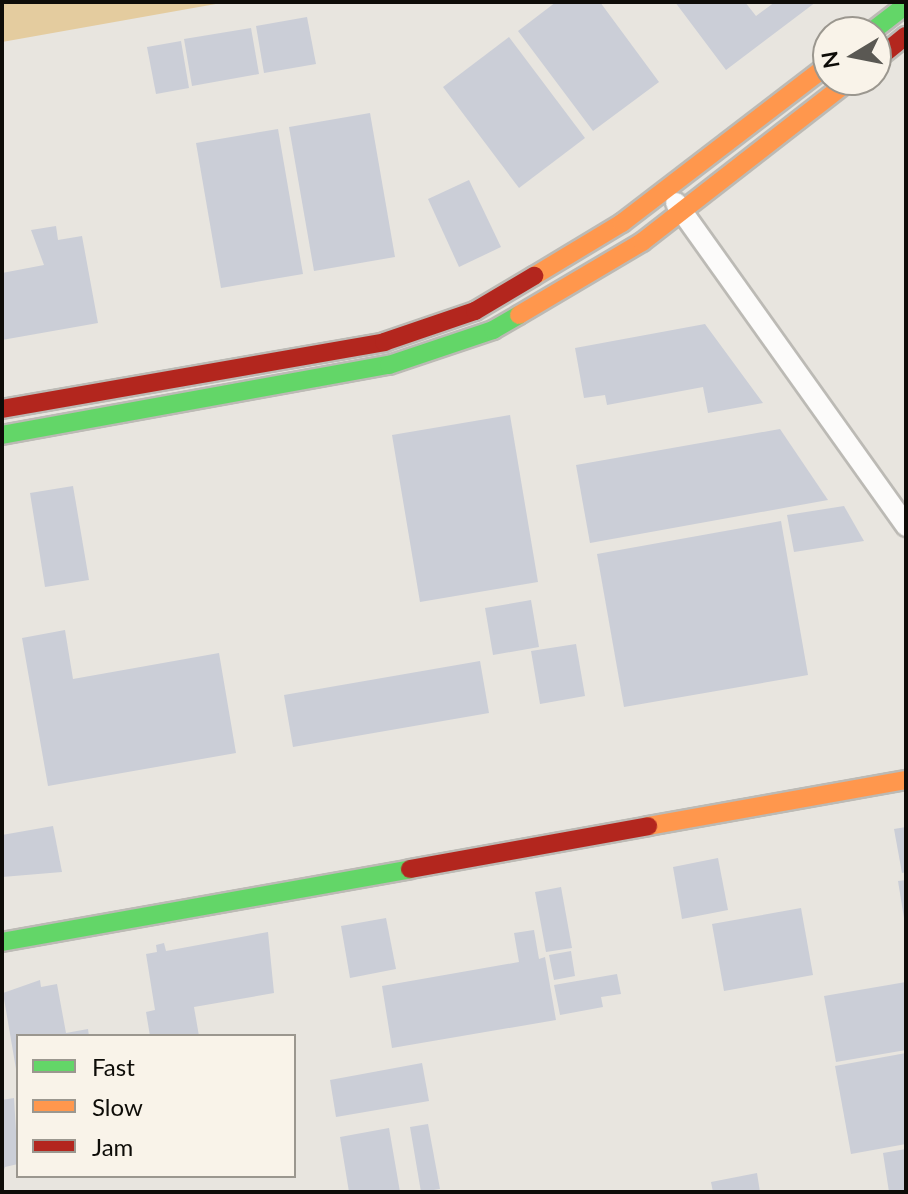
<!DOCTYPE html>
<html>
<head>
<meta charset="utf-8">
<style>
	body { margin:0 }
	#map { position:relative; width:908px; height:1194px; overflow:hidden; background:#e8e5df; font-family:Lato,sans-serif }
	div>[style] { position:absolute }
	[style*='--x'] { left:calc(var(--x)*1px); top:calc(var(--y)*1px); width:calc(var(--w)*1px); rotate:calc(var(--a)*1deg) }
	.water>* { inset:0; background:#e4cc9f }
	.building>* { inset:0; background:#cbced7 }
	.roads { filter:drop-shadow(2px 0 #bcbab5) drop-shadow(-2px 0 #bcbab5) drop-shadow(0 2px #bcbab5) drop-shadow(0 -2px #bcbab5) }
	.street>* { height:20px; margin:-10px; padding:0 10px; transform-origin:10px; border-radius:10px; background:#fcfbfa }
	.fast>* { height:18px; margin:-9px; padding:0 9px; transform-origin:9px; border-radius:9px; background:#63d668 }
	.slow>* { height:18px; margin:-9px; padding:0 9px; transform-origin:9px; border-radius:9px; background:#ff974d }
	.jam>* { height:18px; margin:-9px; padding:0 9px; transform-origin:9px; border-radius:9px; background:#b3261e }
	span { translate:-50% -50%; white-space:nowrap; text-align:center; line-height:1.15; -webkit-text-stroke:6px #f9f3e9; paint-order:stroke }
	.frame { position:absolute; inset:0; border:4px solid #0e0c08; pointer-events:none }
	.legend { position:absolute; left:16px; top:1034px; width:280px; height:144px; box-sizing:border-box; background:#f9f3e9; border:2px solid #9b978f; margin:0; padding:10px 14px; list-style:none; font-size:24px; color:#0e0c08 }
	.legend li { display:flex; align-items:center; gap:16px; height:40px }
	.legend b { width:40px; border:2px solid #9b978f }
	.north { position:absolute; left:812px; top:16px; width:80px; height:80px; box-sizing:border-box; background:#f9f3e9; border:2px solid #9b978f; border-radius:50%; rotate:260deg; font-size:22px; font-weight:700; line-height:32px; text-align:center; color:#0e0c08 }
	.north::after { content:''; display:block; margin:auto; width:28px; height:36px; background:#5a5853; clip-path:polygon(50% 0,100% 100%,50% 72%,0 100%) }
</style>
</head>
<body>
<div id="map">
	<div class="water">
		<div style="clip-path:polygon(2px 2px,227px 2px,2px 42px)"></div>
	</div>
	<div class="building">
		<div style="clip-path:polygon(556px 2px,600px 2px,659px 82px,593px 131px,518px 31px)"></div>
		<div style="clip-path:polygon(675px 2px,745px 2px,756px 16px,775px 2px,816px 2px,726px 70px)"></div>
		<div style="clip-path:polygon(307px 17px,316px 64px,264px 73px,256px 26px)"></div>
		<div style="clip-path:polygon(251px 28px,259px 74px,192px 86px,184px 39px)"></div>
		<div style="clip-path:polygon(509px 37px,585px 138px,519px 188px,443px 87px)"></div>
		<div style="clip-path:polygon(181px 41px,189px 88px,156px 94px,147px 47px)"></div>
		<div style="clip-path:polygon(370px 113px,395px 257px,314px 271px,289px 127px)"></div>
		<div style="clip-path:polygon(278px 129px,303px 274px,221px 288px,196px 143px)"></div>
		<div style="clip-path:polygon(469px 180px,501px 247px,459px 267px,428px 199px)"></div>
		<div style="clip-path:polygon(56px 226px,58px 240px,82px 236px,98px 323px,2px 340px,2px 273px,44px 265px,31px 230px)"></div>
		<div style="clip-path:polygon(705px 324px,763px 403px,708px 413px,703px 387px,607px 405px,605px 395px,584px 398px,575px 348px)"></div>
		<div style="clip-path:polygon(510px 415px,538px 582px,420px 602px,392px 435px)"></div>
		<div style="clip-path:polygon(780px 429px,828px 500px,590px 543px,576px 465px)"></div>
		<div style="clip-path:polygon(73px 486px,89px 580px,45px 587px,30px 493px)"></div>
		<div style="clip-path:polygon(844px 506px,864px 541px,794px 552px,787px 515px)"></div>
		<div style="clip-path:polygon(781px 521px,808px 675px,624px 707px,597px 554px)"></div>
		<div style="clip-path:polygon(531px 600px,539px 647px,493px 655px,485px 608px)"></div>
		<div style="clip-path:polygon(65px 630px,73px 679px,219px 653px,236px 753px,48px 786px,22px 638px)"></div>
		<div style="clip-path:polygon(576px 644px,585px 696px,540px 704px,531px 651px)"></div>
		<div style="clip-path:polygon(480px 661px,489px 713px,293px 747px,284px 695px)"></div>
		<div style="clip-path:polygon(53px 826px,62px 872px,2px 877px,2px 835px)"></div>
		<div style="clip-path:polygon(906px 827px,906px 872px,902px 873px,894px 829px)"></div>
		<div style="clip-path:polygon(718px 858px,728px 910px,682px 919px,673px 867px)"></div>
		<div style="clip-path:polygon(906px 880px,906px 918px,904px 918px,898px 881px)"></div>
		<div style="clip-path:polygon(561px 887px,572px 948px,546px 952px,535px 892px)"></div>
		<div style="clip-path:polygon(801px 908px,813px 975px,724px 991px,712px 924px)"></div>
		<div style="clip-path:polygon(386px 918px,396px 969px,350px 978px,341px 926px)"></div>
		<div style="clip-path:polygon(534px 930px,539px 959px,545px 957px,556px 1020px,392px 1048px,382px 986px,519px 962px,514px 933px)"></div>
		<div style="clip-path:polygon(268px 932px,274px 993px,194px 1007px,199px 1036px,150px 1036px,146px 1012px,155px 1010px,146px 954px,157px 952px,156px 945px,164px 943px,166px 951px)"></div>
		<div style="clip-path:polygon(571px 951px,575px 976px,554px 980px,549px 955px)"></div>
		<div style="clip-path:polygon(617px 974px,621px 994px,601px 997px,603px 1007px,560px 1015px,554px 985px)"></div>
		<div style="clip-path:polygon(40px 980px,41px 987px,57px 984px,66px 1033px,88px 1029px,89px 1036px,18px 1036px,16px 1069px,3px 993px)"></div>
		<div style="clip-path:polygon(906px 982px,906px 1050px,836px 1062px,824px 996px)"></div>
		<div style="clip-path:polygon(906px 1053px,906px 1144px,851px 1154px,835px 1066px)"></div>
		<div style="clip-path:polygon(422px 1063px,429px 1101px,336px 1117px,330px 1080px)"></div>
		<div style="clip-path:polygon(14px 1098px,18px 1164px,5px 1167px,2px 1175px,2px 1100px)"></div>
		<div style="clip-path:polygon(428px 1124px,440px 1189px,421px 1192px,410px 1127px)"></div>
		<div style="clip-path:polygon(389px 1128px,400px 1192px,349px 1192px,340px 1137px)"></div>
		<div style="clip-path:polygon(906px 1149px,906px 1191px,889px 1192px,883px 1153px)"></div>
		<div style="clip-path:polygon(757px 1173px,760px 1192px,713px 1192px,711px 1182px)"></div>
	</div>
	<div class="roads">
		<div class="street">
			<div style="--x:676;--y:203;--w:397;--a:54.5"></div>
		</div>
		<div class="fast">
			<div style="--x:871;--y:32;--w:44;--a:-37.6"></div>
			<div style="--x:2;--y:435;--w:393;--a:-10.3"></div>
			<div style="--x:389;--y:365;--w:110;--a:-18.6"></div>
			<div style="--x:493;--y:330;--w:30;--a:-30"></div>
			<div style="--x:2;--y:942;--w:414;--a:-10.1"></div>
		</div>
		<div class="slow">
			<div style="--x:534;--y:276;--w:103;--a:-31.1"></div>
			<div style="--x:622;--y:223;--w:260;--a:-37.5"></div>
			<div style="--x:519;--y:315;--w:143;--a:-30.7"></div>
			<div style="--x:642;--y:242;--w:264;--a:-37.9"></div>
			<div style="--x:648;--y:826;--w:262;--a:-10.1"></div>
		</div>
		<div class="jam">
			<div style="--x:876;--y:60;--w:38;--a:-39"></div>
			<div style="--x:2;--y:409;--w:388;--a:-9.9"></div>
			<div style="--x:384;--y:342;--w:96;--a:-18.8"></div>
			<div style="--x:475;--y:311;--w:69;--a:-30.7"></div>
			<div style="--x:410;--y:869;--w:242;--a:-10.2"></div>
		</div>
	</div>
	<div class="frame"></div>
	<ul class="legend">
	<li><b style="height:10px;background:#63d668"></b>Fast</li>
	<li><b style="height:10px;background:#ff974d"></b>Slow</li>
	<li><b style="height:10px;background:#b3261e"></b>Jam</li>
	</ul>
	<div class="north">N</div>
</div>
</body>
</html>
